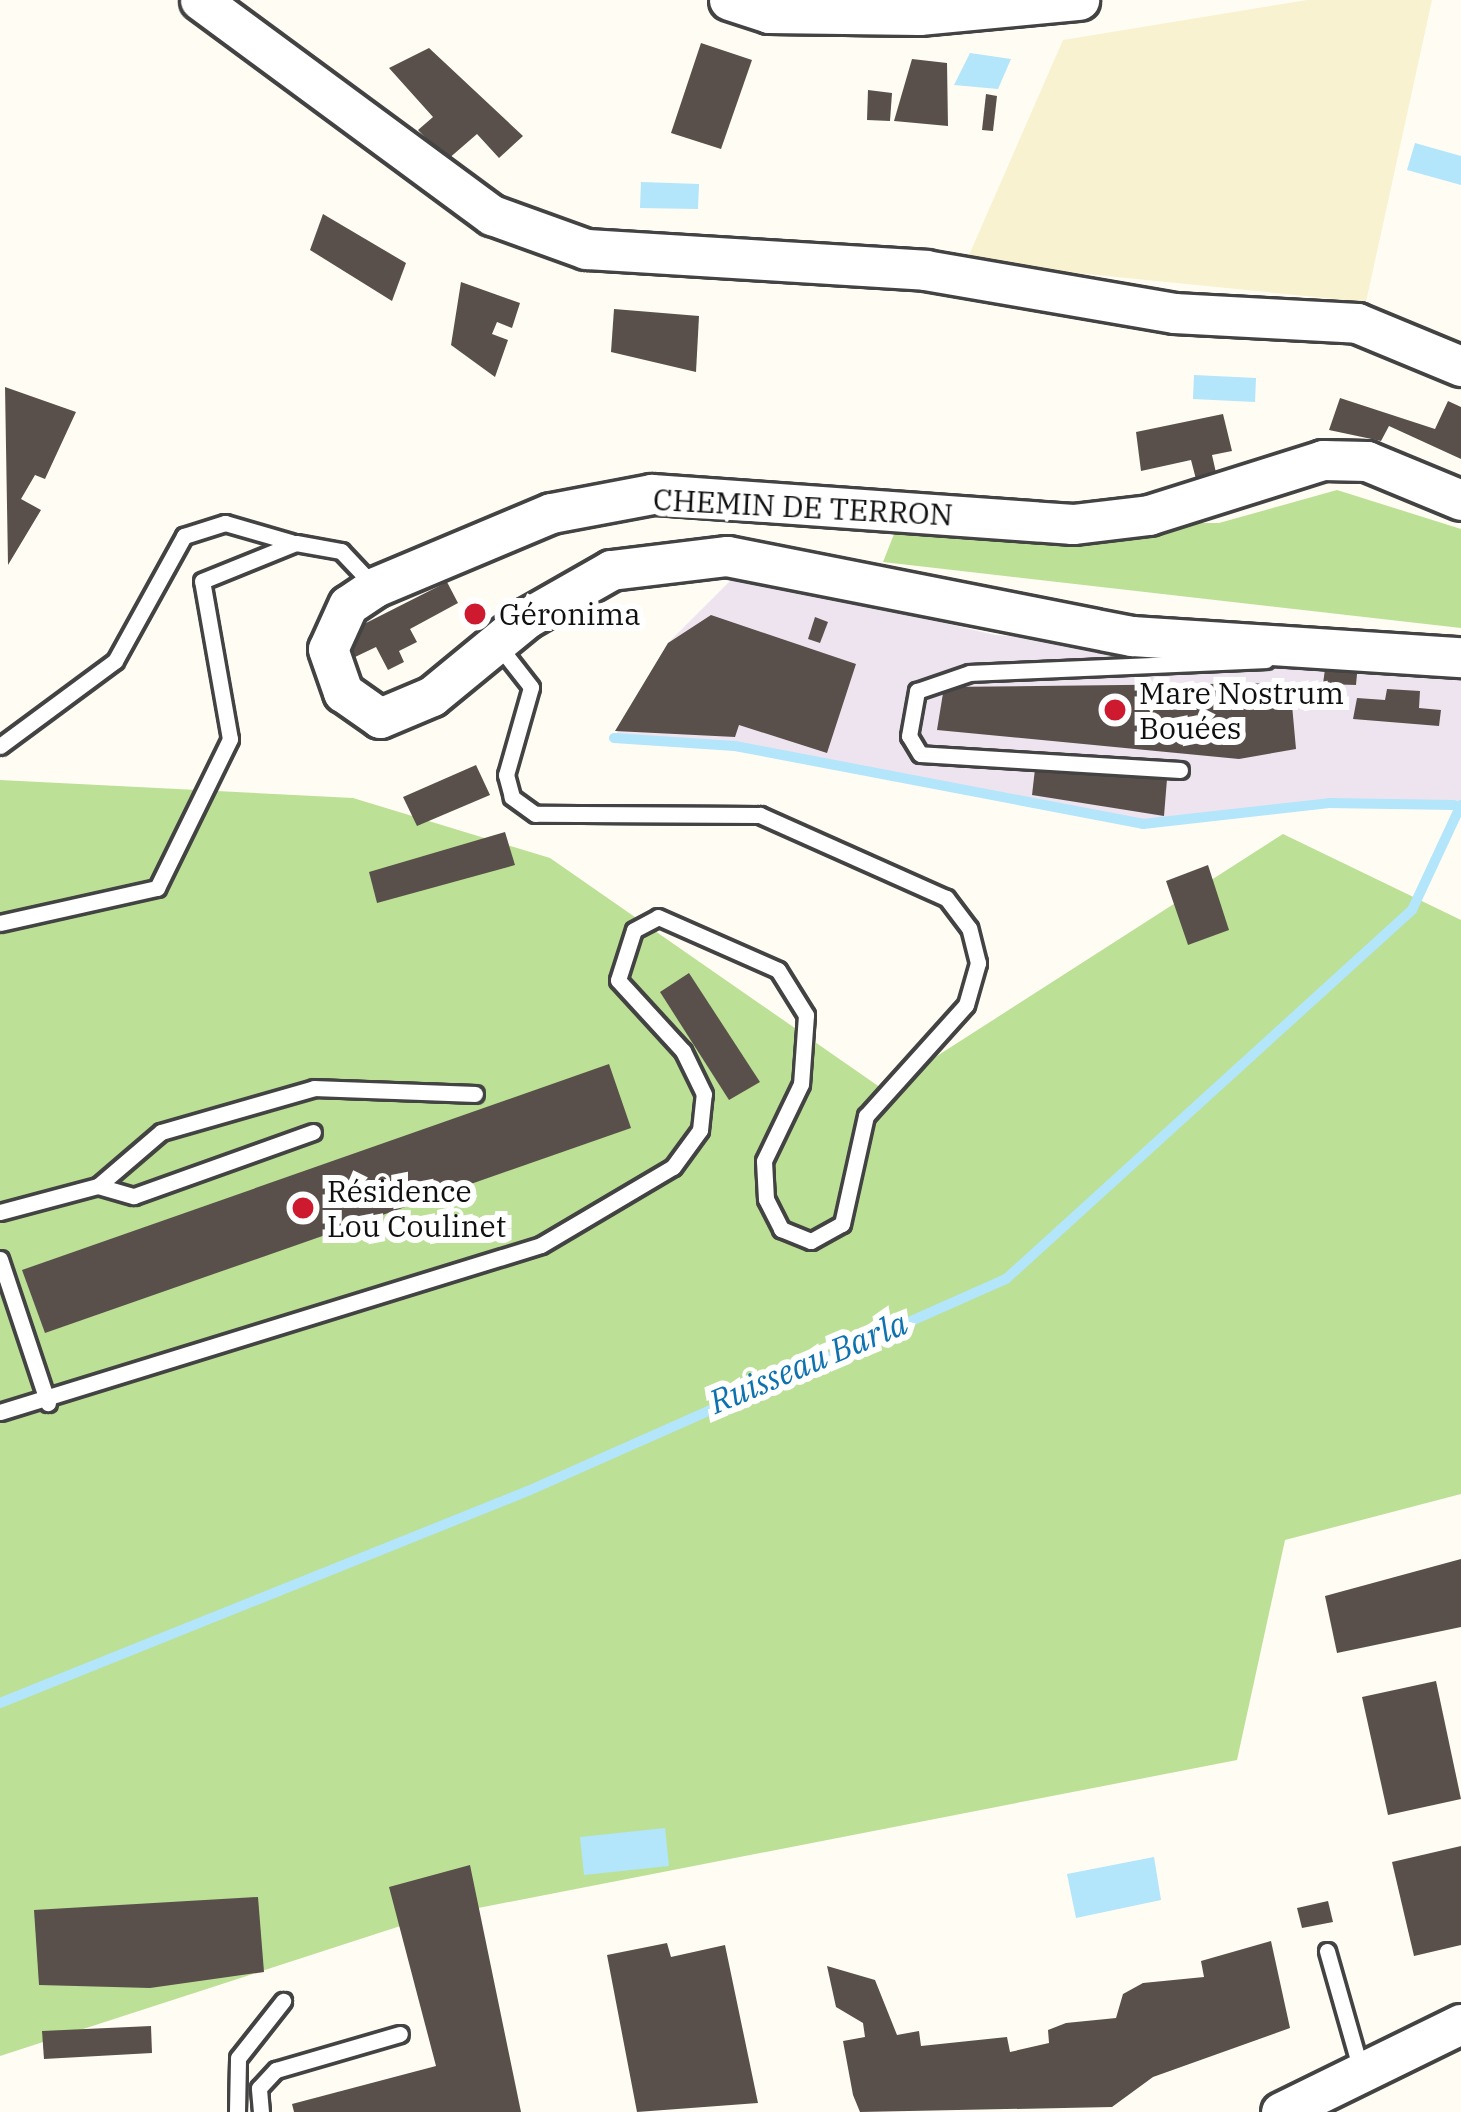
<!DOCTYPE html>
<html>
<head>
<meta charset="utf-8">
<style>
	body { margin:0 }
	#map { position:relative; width:1461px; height:2112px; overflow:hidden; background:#fffcf3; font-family:"IBM Plex Serif",serif }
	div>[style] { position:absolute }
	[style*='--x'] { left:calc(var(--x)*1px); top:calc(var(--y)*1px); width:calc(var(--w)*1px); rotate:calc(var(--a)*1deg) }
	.industrial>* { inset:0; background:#ede4ef }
	.farmland>* { inset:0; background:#f8f2d0 }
	.forest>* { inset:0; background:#bce096 }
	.water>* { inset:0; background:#b3e5fb }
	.stream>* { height:10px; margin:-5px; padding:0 5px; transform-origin:5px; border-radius:5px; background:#b3e5fb }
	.building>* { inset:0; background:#5a504b }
	.roads { filter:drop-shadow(3px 0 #434343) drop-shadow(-3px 0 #434343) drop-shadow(0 3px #434343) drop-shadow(0 -3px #434343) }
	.service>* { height:15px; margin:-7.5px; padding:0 7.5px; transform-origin:7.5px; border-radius:7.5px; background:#fff }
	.tertiary>* { height:39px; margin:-19.5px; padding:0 19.5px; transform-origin:19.5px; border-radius:19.5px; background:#fff }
	.dots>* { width:33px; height:33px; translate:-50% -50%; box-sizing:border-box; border:6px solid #fff; border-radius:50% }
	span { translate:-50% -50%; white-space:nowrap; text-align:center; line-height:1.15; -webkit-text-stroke:12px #fff; paint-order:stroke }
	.street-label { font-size:30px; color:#101010 }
	.poi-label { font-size:30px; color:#101010 }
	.left { translate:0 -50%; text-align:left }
	.water-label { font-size:33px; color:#0d72af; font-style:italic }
</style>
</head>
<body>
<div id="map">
	<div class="industrial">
		<div style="clip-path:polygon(737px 574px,995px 635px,1461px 672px,1461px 805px,1329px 803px,1143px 824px,735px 746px,614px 738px,668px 643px)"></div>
	</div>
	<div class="farmland">
		<div style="clip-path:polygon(1307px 0,1432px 0,1366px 302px,966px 262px,1063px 40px)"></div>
	</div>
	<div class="forest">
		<div style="clip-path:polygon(1337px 490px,1461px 529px,1461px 628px,883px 562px,898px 524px,1219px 523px)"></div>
		<div style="clip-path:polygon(0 780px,353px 798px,550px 858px,884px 1090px,1283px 834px,1461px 920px,1461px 1494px,1285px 1540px,1237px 1760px,422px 1919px,0 2056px)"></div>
	</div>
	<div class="water">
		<div style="clip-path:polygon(970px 53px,1011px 59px,998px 89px,954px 85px)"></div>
		<div style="clip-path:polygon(1415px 143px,1461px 156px,1461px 185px,1407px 170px)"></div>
		<div style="clip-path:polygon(641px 182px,699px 184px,698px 209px,640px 208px)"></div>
		<div style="clip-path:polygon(1194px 375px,1256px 378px,1255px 402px,1193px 399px)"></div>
		<div style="clip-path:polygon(665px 1828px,669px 1866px,584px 1875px,580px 1837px)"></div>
		<div style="clip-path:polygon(1154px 1857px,1161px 1900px,1076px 1918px,1067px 1874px)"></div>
	</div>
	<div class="stream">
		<div style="--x:614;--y:738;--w:121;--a:3.8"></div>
		<div style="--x:735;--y:746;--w:415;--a:10.8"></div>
		<div style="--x:1143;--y:824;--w:187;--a:-6.4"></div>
		<div style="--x:1329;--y:803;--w:125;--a:0.9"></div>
		<div style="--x:0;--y:1703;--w:569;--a:-21.88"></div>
		<div style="--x:528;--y:1491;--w:523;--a:-23.92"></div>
		<div style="--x:1006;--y:1279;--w:549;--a:-42.27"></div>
		<div style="--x:1412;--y:910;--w:116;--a:-65"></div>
	</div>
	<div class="building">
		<div style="clip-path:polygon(701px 43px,752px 60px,721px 149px,671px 133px)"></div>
		<div style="clip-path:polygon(429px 48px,523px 136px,499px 158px,477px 134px,447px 160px,418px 130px,433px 117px,389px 68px)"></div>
		<div style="clip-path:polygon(912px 59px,947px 63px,948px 126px,894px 121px)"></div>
		<div style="clip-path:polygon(868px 90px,892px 93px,890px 121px,867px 120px)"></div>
		<div style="clip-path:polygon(986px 94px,997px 96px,993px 131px,982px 130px)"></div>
		<div style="clip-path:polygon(323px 214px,406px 263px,392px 301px,310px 250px)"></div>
		<div style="clip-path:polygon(461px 282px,520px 303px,512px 328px,497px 322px,492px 334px,508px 340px,495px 377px,451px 345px)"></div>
		<div style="clip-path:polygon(614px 309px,699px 316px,696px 372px,611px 352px)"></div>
		<div style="clip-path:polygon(5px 387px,76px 412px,45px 479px,35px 475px,21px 499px,41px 510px,8px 565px)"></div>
		<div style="clip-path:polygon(1340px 398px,1435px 429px,1448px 401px,1461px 407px,1461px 459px,1389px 426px,1381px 441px,1329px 430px)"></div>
		<div style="clip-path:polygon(1223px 414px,1232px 451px,1212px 455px,1217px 477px,1197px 483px,1191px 460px,1141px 471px,1136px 432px)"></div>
		<div style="clip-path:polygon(447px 582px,458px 603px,410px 629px,417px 642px,399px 651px,404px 662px,388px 670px,376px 647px,353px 658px,351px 635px,364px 624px)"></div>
		<div style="clip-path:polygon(711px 615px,856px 664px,827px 753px,739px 725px,735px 737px,615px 731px,668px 643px)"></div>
		<div style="clip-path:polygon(815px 617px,828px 622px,820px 643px,808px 639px)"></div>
		<div style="clip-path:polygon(1326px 661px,1358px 663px,1356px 685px,1323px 684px)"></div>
		<div style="clip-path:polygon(1290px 683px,1296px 749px,1239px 759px,937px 730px,944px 687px)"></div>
		<div style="clip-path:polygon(1387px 689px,1420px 691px,1419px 708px,1441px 710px,1439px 726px,1353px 719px,1357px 698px,1385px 700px)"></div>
		<div style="clip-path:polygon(476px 765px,490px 795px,417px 826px,403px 797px)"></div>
		<div style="clip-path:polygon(1035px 769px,1167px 779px,1164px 816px,1032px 795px)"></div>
		<div style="clip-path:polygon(505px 832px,515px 865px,377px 903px,369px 872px)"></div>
		<div style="clip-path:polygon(1208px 865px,1229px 930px,1188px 945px,1166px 881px)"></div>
		<div style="clip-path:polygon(689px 973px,760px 1082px,729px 1100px,660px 992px)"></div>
		<div style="clip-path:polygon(609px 1064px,631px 1128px,45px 1333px,22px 1270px)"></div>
		<div style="clip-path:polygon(1461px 1559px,1461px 1627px,1337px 1653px,1325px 1596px)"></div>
		<div style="clip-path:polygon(1436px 1681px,1461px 1799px,1388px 1815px,1362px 1697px)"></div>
		<div style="clip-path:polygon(1461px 1846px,1461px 1945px,1414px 1956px,1392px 1862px)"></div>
		<div style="clip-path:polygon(470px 1865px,521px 2112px,294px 2112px,292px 2104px,436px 2066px,389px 1887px)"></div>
		<div style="clip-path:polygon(258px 1897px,264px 1972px,150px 1988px,39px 1985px,34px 1910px)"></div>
		<div style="clip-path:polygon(1328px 1901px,1333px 1922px,1302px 1928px,1297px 1908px)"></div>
		<div style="clip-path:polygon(1271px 1941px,1290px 2028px,1153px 2077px,1112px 2107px,860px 2112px,853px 2095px,843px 2041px,865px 2037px,863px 2023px,836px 2007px,827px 1966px,875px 1980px,897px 2035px,919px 2031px,921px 2046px,1007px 2037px,1010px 2052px,1049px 2043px,1048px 2030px,1066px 2023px,1116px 2018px,1123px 1994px,1143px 1983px,1204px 1977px,1201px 1961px)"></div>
		<div style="clip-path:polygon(667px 1943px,671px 1957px,725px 1945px,758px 2103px,637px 2112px,607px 1955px)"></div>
		<div style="clip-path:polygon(151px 2026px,152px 2053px,44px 2059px,42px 2031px)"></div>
	</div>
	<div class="roads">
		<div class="service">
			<div style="--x:0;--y:746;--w:143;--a:-36.5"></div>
			<div style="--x:115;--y:661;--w:143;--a:-61.1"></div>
			<div style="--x:184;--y:536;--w:43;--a:-17.6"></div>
			<div style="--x:225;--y:523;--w:69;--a:16.1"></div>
			<div style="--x:1180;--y:770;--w:260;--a:-176.5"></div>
			<div style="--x:920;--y:754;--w:21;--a:-121"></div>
			<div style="--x:909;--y:736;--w:46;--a:-79.9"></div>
			<div style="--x:917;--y:691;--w:56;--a:-18.8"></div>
			<div style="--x:970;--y:673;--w:296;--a:-2.5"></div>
			<div style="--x:0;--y:923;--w:161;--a:-12.6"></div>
			<div style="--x:157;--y:888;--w:166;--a:-63.9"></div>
			<div style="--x:230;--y:739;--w:160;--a:-100"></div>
			<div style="--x:202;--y:581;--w:101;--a:-22"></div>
			<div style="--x:296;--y:543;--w:46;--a:10.1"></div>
			<div style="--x:341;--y:551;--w:47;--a:46.7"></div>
			<div style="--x:98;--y:1186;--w:37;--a:16"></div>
			<div style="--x:134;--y:1196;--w:190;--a:-19.7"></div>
			<div style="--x:0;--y:1212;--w:101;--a:-14.9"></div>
			<div style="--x:98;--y:1186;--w:83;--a:-40.6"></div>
			<div style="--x:161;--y:1132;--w:159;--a:-16"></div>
			<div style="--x:314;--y:1088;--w:161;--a:2.1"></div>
			<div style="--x:0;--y:1259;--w:152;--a:71.6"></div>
			<div style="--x:0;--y:1412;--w:566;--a:-17.15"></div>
			<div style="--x:541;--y:1245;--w:153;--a:-30.6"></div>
			<div style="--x:673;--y:1167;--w:46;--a:-53.9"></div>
			<div style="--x:700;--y:1130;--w:36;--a:-84"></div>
			<div style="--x:704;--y:1094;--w:48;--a:-116"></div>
			<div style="--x:683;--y:1051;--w:96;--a:-132.5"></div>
			<div style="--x:618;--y:980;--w:52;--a:-72.3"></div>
			<div style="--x:634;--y:930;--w:27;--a:-28"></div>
			<div style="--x:658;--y:917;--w:131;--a:23.8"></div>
			<div style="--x:778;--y:970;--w:53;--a:58.1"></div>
			<div style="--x:806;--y:1015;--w:69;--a:94.1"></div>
			<div style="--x:801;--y:1084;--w:85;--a:115.7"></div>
			<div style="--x:764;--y:1161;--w:38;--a:87"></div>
			<div style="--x:766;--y:1199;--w:34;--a:63"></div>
			<div style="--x:781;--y:1229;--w:32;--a:22"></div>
			<div style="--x:811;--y:1241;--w:35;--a:-29"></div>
			<div style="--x:842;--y:1224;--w:111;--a:-77.5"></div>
			<div style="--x:866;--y:1116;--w:149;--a:-48"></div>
			<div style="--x:966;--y:1005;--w:44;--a:-74.1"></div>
			<div style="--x:978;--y:963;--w:36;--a:-104"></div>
			<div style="--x:969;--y:928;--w:38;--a:-127"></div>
			<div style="--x:946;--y:898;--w:204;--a:-156"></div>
			<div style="--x:760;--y:815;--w:225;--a:-179.7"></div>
			<div style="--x:535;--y:814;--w:29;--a:-144"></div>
			<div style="--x:512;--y:797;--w:23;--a:-105"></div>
			<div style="--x:506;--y:775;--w:91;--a:-74.1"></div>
			<div style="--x:531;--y:687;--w:52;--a:-128"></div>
			<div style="--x:1327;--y:1951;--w:124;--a:74.1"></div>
			<div style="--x:237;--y:2112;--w:54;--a:-88.9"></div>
			<div style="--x:238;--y:2058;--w:73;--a:-51.7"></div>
			<div style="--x:261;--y:2112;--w:24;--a:-95"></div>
			<div style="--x:259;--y:2088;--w:25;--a:-47"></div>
			<div style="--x:276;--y:2070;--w:129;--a:-16.2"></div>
		</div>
		<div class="tertiary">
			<div style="--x:200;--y:0;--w:363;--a:36.4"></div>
			<div style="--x:492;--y:215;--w:100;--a:19.9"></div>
			<div style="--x:586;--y:249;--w:340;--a:3.5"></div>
			<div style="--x:925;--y:270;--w:253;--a:9.8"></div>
			<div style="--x:1174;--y:313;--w:183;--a:3.1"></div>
			<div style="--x:1357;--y:323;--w:113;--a:22.5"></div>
			<div style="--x:729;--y:0;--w:42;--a:18"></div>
			<div style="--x:769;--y:13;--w:150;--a:0.8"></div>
			<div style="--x:919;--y:15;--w:161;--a:-5.4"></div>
			<div style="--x:1461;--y:500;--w:102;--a:-157.5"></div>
			<div style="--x:1367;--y:461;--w:44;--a:-178.7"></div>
			<div style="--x:1323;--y:460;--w:182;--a:162.5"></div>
			<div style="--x:1149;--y:515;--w:77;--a:173.2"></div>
			<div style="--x:1073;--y:524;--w:422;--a:-175.9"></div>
			<div style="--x:652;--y:494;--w:103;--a:169.3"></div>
			<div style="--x:551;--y:513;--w:191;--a:157.2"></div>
			<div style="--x:375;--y:587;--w:32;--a:146"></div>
			<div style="--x:348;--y:605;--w:48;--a:114.4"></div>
			<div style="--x:328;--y:649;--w:46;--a:70.8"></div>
			<div style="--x:343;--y:692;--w:45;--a:35.1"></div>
			<div style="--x:380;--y:718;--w:56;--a:-22.9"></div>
			<div style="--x:432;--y:696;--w:123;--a:-39.4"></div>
			<div style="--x:527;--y:618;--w:97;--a:-29.7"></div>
			<div style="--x:611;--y:570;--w:117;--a:-6.9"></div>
			<div style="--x:727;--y:556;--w:413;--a:11.2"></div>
			<div style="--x:1132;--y:636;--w:330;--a:3.7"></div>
			<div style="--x:1281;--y:2112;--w:200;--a:-26.1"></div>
		</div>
	</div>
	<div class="dots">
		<div style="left:475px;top:614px;background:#ce1a2e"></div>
		<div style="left:1115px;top:710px;background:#ce1a2e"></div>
		<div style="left:303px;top:1208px;background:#ce1a2e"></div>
	</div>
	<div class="street-label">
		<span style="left:803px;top:507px;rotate:3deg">CHEMIN DE TERRON</span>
	</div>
	<div class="poi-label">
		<span class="left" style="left:499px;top:614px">Géronima</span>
		<span class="left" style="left:1139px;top:710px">Mare Nostrum<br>Bouées</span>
		<span class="left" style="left:327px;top:1208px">Résidence<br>Lou Coulinet</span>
	</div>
	<div class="water-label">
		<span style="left:808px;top:1362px;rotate:-23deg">Ruisseau Barla</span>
	</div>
</div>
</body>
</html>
